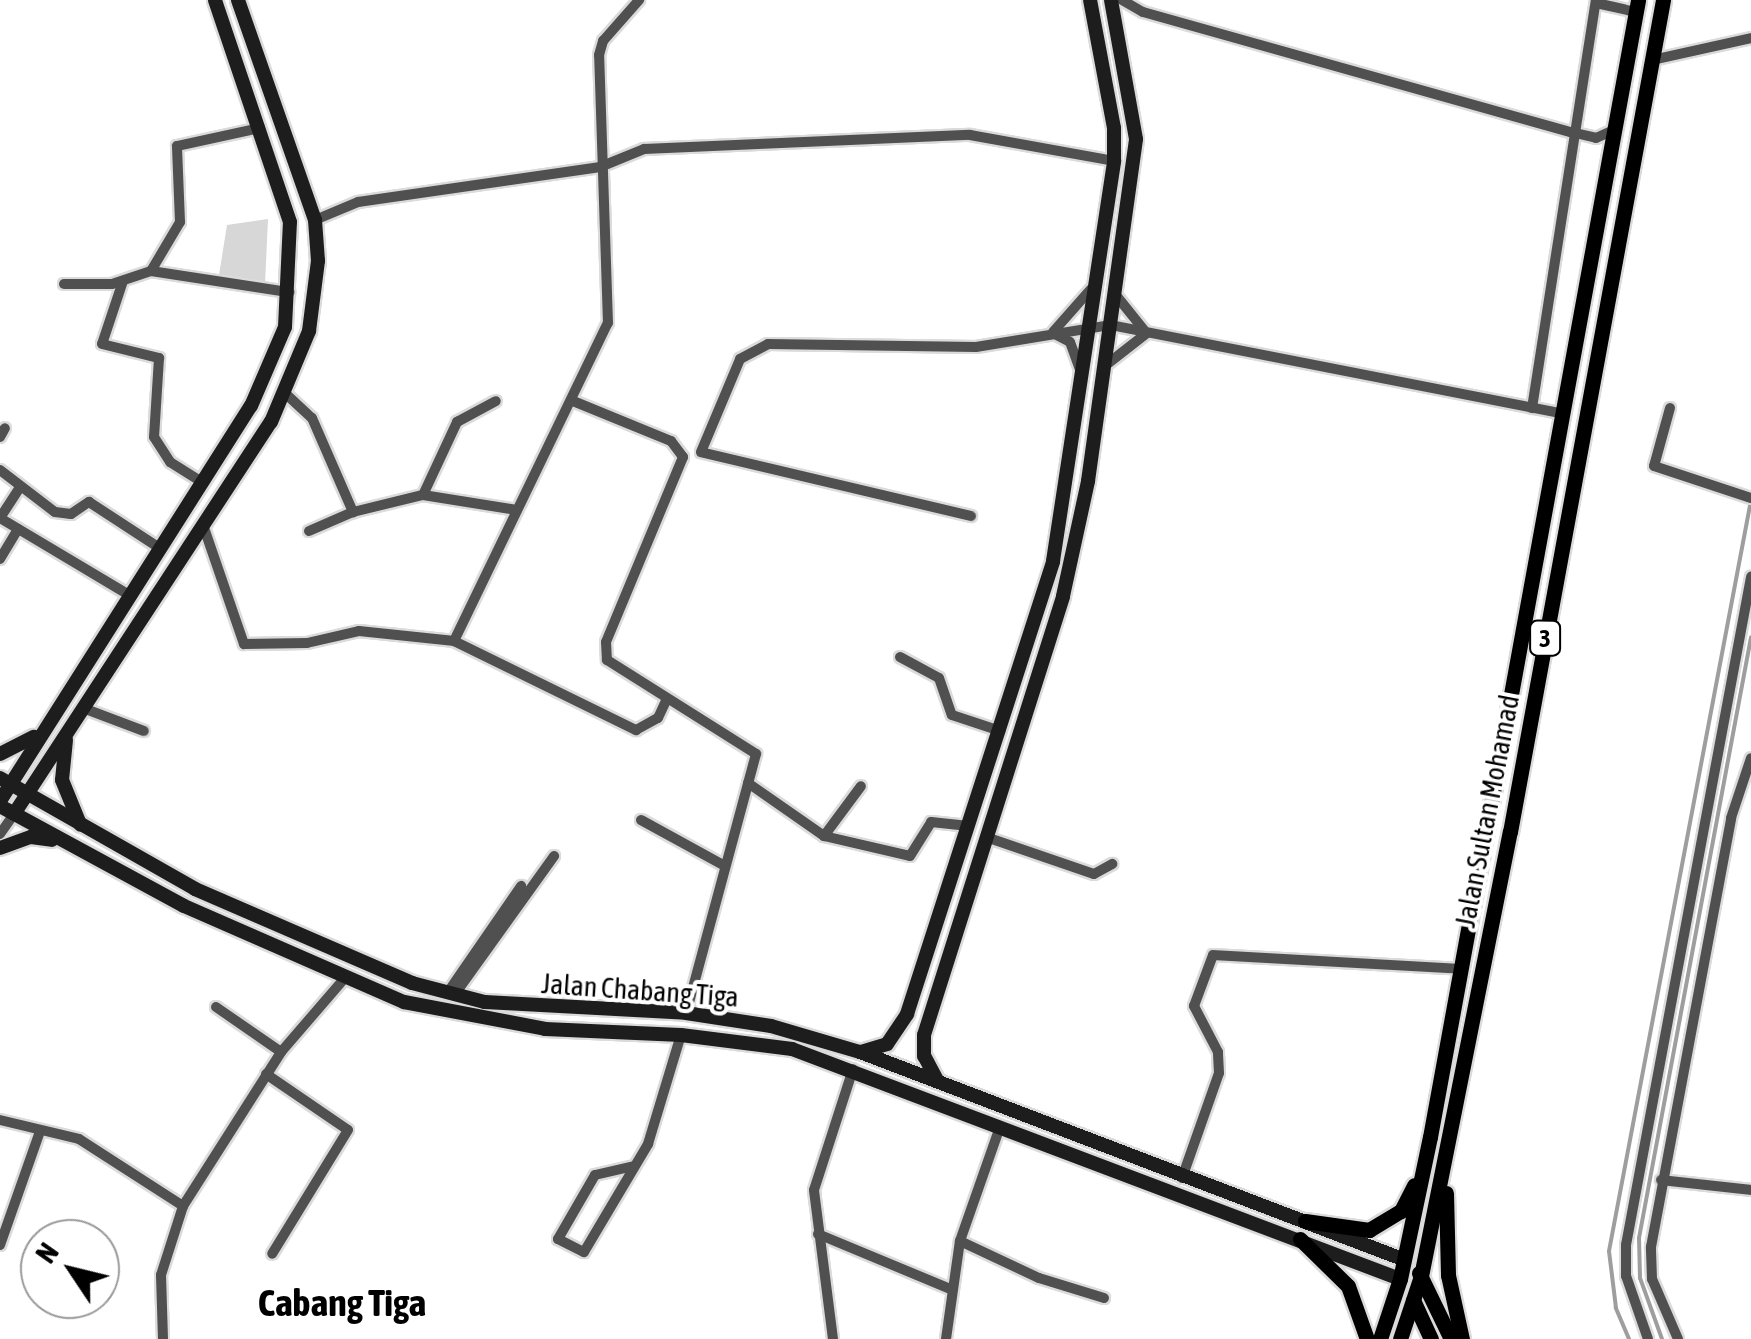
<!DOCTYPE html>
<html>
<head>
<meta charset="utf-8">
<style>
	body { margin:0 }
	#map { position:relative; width:1751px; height:1339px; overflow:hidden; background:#fff; font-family:"Asap Condensed",sans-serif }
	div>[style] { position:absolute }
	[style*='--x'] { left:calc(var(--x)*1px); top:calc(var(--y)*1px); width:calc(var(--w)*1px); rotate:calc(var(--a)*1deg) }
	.green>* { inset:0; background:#d7d7d7 }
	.stream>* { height:4px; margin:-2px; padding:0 2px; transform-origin:2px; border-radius:2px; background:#9e9e9e }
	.roads { filter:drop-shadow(2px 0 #dbdbdb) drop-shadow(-2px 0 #dbdbdb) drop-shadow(0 2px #dbdbdb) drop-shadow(0 -2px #dbdbdb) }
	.minor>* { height:10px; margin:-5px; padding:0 5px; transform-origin:5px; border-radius:5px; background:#505050 }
	.secondary>* { height:14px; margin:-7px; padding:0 7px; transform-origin:7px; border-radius:7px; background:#1d1d1d }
	.trunk>* { height:15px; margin:-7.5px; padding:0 7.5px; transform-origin:7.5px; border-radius:7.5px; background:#000 }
	span { translate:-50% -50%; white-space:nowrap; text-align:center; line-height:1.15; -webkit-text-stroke:8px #fff; paint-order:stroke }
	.shield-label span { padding:2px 8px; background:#fff; border:2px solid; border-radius:8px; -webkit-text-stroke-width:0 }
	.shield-label { font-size:25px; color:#000; font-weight:700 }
	.street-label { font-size:28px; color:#000 }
	.district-label { font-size:38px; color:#000; font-weight:700 }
	.north { position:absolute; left:20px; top:1219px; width:100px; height:100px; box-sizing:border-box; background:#fff; border:2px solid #999; border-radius:50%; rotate:305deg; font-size:28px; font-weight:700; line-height:40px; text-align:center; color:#000 }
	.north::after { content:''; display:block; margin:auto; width:35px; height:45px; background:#000; clip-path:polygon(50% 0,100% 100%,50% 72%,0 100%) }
</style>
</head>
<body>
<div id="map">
	<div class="green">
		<div style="clip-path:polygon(268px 219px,265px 284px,219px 275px,227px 225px)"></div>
	</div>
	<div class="stream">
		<div style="--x:1629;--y:1339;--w:34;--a:-113"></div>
		<div style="--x:1616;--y:1308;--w:57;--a:-97"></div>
		<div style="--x:1609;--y:1251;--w:764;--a:-79.29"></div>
		<div style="--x:1662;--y:1339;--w:65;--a:-109.8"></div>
		<div style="--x:1640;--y:1278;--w:40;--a:-91.4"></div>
		<div style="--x:1639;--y:1238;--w:611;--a:-79.44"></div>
	</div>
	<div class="roads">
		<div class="minor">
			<div style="--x:1122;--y:0;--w:24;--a:30"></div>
			<div style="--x:1143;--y:12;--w:445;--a:15.7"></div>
			<div style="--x:1571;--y:132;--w:26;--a:13"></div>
			<div style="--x:1596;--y:138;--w:20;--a:-24"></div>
			<div style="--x:1596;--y:3;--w:41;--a:12.7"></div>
			<div style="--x:1652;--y:60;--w:101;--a:-12.5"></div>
			<div style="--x:315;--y:220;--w:47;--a:-22.7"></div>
			<div style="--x:358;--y:202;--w:245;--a:-8.2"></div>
			<div style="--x:600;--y:167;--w:48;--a:-22.2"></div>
			<div style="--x:644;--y:149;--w:326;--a:-2.5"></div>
			<div style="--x:970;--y:135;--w:146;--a:10.2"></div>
			<div style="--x:151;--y:271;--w:57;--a:-59.4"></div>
			<div style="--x:180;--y:222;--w:76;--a:-92.3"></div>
			<div style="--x:177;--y:146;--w:85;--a:-12.2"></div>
			<div style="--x:123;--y:281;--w:66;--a:108.4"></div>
			<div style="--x:102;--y:344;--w:59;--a:13.8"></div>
			<div style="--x:159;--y:358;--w:79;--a:93.6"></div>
			<div style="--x:154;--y:437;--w:30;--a:57"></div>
			<div style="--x:170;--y:462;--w:39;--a:32"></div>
			<div style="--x:64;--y:284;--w:48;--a:0"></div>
			<div style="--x:112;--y:284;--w:41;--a:-18.4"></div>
			<div style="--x:151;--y:271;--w:140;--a:8.7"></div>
			<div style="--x:1115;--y:294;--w:46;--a:51.1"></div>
			<div style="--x:1053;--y:332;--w:57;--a:-48.5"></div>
			<div style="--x:1053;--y:333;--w:19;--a:28"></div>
			<div style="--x:1070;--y:342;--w:29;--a:70"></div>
			<div style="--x:1106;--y:365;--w:52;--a:-38"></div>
			<div style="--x:287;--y:395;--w:34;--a:43"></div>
			<div style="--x:312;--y:418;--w:103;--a:66.4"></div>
			<div style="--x:573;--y:401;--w:106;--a:22.2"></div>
			<div style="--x:671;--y:441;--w:20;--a:53"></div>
			<div style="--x:683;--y:457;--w:200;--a:112.6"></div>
			<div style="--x:606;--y:642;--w:18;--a:87"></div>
			<div style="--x:607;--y:660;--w:176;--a:32.2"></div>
			<div style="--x:756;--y:754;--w:268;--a:105.1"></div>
			<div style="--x:1532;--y:408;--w:413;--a:-81.1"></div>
			<div style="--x:1670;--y:408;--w:60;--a:105.4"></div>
			<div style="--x:1654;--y:466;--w:102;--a:18.3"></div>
			<div style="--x:0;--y:437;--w:10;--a:-61"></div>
			<div style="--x:0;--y:470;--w:69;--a:37.4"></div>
			<div style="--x:55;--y:512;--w:16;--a:7"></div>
			<div style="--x:71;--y:514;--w:22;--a:-34"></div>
			<div style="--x:89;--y:502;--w:86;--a:33.1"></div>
			<div style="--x:423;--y:495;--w:81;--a:-65"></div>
			<div style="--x:457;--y:422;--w:44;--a:-28.3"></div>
			<div style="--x:971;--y:516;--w:277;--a:-166.7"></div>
			<div style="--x:701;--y:452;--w:101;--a:-67.2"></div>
			<div style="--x:740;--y:359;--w:32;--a:-28"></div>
			<div style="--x:768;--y:344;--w:208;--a:0.8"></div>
			<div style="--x:976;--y:347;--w:137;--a:-9.3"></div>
			<div style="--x:1111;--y:325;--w:462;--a:11.1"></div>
			<div style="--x:0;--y:518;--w:152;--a:30.8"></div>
			<div style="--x:0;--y:518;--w:37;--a:-57"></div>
			<div style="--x:203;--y:525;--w:126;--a:71"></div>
			<div style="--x:244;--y:644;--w:63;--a:-0.9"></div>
			<div style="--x:307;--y:643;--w:53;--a:-13"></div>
			<div style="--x:359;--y:631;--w:96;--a:6"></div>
			<div style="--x:454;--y:641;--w:203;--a:26.1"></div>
			<div style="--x:636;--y:730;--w:25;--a:-29"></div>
			<div style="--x:658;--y:718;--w:21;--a:-65"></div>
			<div style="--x:309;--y:531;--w:48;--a:-23.4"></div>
			<div style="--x:353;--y:512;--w:72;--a:-13.7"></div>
			<div style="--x:423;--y:495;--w:95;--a:9.1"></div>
			<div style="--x:0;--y:559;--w:35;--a:-59"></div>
			<div style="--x:454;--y:641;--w:353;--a:-64.2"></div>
			<div style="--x:608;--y:323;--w:268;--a:-91.9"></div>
			<div style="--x:599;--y:55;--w:15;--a:-74"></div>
			<div style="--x:603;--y:41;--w:55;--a:-48.7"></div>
			<div style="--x:900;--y:657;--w:44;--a:28.3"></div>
			<div style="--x:939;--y:678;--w:39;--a:71"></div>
			<div style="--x:952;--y:715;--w:51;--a:18.4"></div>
			<div style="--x:83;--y:708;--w:65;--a:20.7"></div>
			<div style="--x:748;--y:783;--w:93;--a:34.9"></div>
			<div style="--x:824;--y:836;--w:88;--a:13.1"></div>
			<div style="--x:910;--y:856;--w:40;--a:-58"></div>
			<div style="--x:931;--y:822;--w:38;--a:6"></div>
			<div style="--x:641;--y:820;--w:96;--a:28.7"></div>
			<div style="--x:0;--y:834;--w:24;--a:-55"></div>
			<div style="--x:824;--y:836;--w:62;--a:-53.5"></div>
			<div style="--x:986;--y:837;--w:114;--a:18.9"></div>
			<div style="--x:1094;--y:874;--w:21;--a:-29"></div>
			<div style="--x:448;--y:992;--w:129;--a:-55.4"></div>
			<div style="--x:455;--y:994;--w:170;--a:-54.3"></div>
			<div style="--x:216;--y:1007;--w:79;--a:34.7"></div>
			<div style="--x:266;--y:1074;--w:99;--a:34.3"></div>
			<div style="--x:348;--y:1130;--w:145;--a:121.5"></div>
			<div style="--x:0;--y:1120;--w:81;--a:13.5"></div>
			<div style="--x:79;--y:1139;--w:124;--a:32.8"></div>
			<div style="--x:634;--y:1166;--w:40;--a:167"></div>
			<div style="--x:595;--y:1175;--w:74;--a:120"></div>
			<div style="--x:558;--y:1239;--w:29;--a:27"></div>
			<div style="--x:584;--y:1252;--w:126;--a:-59.3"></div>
			<div style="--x:648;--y:1144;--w:114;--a:-73.2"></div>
			<div style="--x:1182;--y:1178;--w:111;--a:-70.6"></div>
			<div style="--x:1219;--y:1073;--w:21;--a:-93"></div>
			<div style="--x:1218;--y:1052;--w:52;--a:-117.6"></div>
			<div style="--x:1194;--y:1006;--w:54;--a:-69.6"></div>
			<div style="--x:1213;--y:955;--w:248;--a:3.2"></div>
			<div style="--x:1661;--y:1180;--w:91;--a:6.3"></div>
			<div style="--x:818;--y:1234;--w:143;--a:22.6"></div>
			<div style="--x:960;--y:1241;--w:87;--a:25.1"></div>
			<div style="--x:1039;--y:1278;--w:68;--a:17.1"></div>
			<div style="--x:0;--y:1245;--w:118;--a:-70.6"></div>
			<div style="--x:163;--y:1339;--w:64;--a:-91.8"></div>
			<div style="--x:161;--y:1275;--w:72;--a:-72.3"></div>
			<div style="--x:183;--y:1206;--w:183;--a:-57.5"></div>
			<div style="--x:281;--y:1052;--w:96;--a:-49.2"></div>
			<div style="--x:833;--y:1339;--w:150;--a:-97.3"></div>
			<div style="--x:814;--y:1190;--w:127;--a:-72.1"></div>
			<div style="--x:946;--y:1339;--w:99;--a:-81.9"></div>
			<div style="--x:960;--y:1241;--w:121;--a:-70.7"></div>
			<div style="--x:1648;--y:1339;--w:67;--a:-109.2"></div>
			<div style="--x:1626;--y:1276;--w:31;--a:-90"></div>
			<div style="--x:1626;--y:1245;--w:680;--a:-79.4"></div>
			<div style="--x:1678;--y:1339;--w:65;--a:-113.4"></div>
			<div style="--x:1652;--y:1279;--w:32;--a:-92"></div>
			<div style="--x:1651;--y:1247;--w:436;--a:-79.4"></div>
			<div style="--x:1731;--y:818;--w:63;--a:-71.6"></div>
		</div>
		<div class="secondary">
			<div style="--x:66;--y:740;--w:40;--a:95.7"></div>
			<div style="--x:62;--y:780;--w:48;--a:67.8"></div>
			<div style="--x:0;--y:754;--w:38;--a:-27"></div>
			<div style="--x:0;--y:778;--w:224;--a:29.6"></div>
			<div style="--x:195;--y:889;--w:236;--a:23.4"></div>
			<div style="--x:412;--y:983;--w:75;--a:14.6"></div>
			<div style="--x:485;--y:1002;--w:201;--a:3.1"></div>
			<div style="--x:686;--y:1013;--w:86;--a:8.7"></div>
			<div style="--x:771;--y:1026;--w:93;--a:16.3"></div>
			<div style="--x:860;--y:1052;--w:583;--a:20.89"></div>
			<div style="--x:0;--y:801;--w:468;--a:-57.6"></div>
			<div style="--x:251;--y:406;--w:86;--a:-66.7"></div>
			<div style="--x:285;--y:327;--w:105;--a:-87.3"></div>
			<div style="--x:290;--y:222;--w:234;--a:-108.7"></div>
			<div style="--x:0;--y:806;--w:209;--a:28.5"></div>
			<div style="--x:184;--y:906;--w:240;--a:23.6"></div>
			<div style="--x:404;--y:1002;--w:144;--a:10.8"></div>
			<div style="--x:545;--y:1029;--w:136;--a:2.5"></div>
			<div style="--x:681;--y:1035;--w:112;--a:7.2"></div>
			<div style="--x:792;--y:1049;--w:650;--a:20.72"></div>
			<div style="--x:14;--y:814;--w:469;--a:-56.8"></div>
			<div style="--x:271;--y:422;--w:99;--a:-67.3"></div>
			<div style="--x:309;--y:331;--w:71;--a:-82.7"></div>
			<div style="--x:318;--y:261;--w:41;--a:-94.2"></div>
			<div style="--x:315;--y:220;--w:233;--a:-109.3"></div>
			<div style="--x:0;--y:848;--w:33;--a:-20"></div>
			<div style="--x:31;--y:837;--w:21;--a:8"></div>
			<div style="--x:861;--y:1052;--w:27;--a:-17"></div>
			<div style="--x:887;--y:1044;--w:36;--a:-56"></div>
			<div style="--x:907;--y:1014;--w:476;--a:-72.1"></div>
			<div style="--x:1053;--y:561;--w:405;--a:-81.3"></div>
			<div style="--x:1114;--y:161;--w:33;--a:-90"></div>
			<div style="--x:1114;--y:128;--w:130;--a:-100.6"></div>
			<div style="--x:937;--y:1080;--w:27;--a:-118"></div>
			<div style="--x:924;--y:1056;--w:21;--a:-90"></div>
			<div style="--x:924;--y:1035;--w:460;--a:-72.4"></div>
			<div style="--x:1063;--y:596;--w:118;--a:-77.7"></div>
			<div style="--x:1088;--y:481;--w:345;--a:-82"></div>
			<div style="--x:1136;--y:139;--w:141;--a:-100.2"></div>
		</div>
		<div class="trunk">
			<div style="--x:1446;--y:1193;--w:82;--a:88.6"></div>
			<div style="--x:1448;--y:1275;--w:66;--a:77.7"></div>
			<div style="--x:1305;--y:1221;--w:65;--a:8"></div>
			<div style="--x:1369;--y:1230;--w:37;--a:-31"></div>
			<div style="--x:1401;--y:1211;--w:29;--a:-63"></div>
			<div style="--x:1300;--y:1239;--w:67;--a:44.4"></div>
			<div style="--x:1348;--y:1286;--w:56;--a:70.3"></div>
			<div style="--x:1419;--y:1273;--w:73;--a:64.1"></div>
			<div style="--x:1413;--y:1300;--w:43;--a:65.2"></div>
			<div style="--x:1380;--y:1339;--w:63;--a:-71.6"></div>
			<div style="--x:1400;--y:1279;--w:145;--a:-78.1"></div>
			<div style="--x:1430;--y:1137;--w:1156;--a:-79.63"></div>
			<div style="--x:1400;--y:1339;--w:66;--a:-71.6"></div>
			<div style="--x:1421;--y:1276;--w:453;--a:-78.7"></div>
			<div style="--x:1510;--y:832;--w:846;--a:-79.58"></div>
		</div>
	</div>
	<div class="shield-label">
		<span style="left:1545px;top:638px">3</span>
	</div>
	<div class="street-label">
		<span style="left:1487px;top:811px;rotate:-79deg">Jalan Sultan Mohamad</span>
		<span style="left:640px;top:990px;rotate:4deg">Jalan Chabang Tiga</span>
	</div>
	<div class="district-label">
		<span style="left:342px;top:1303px">Cabang Tiga</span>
	</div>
	<div class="north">N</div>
</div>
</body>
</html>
